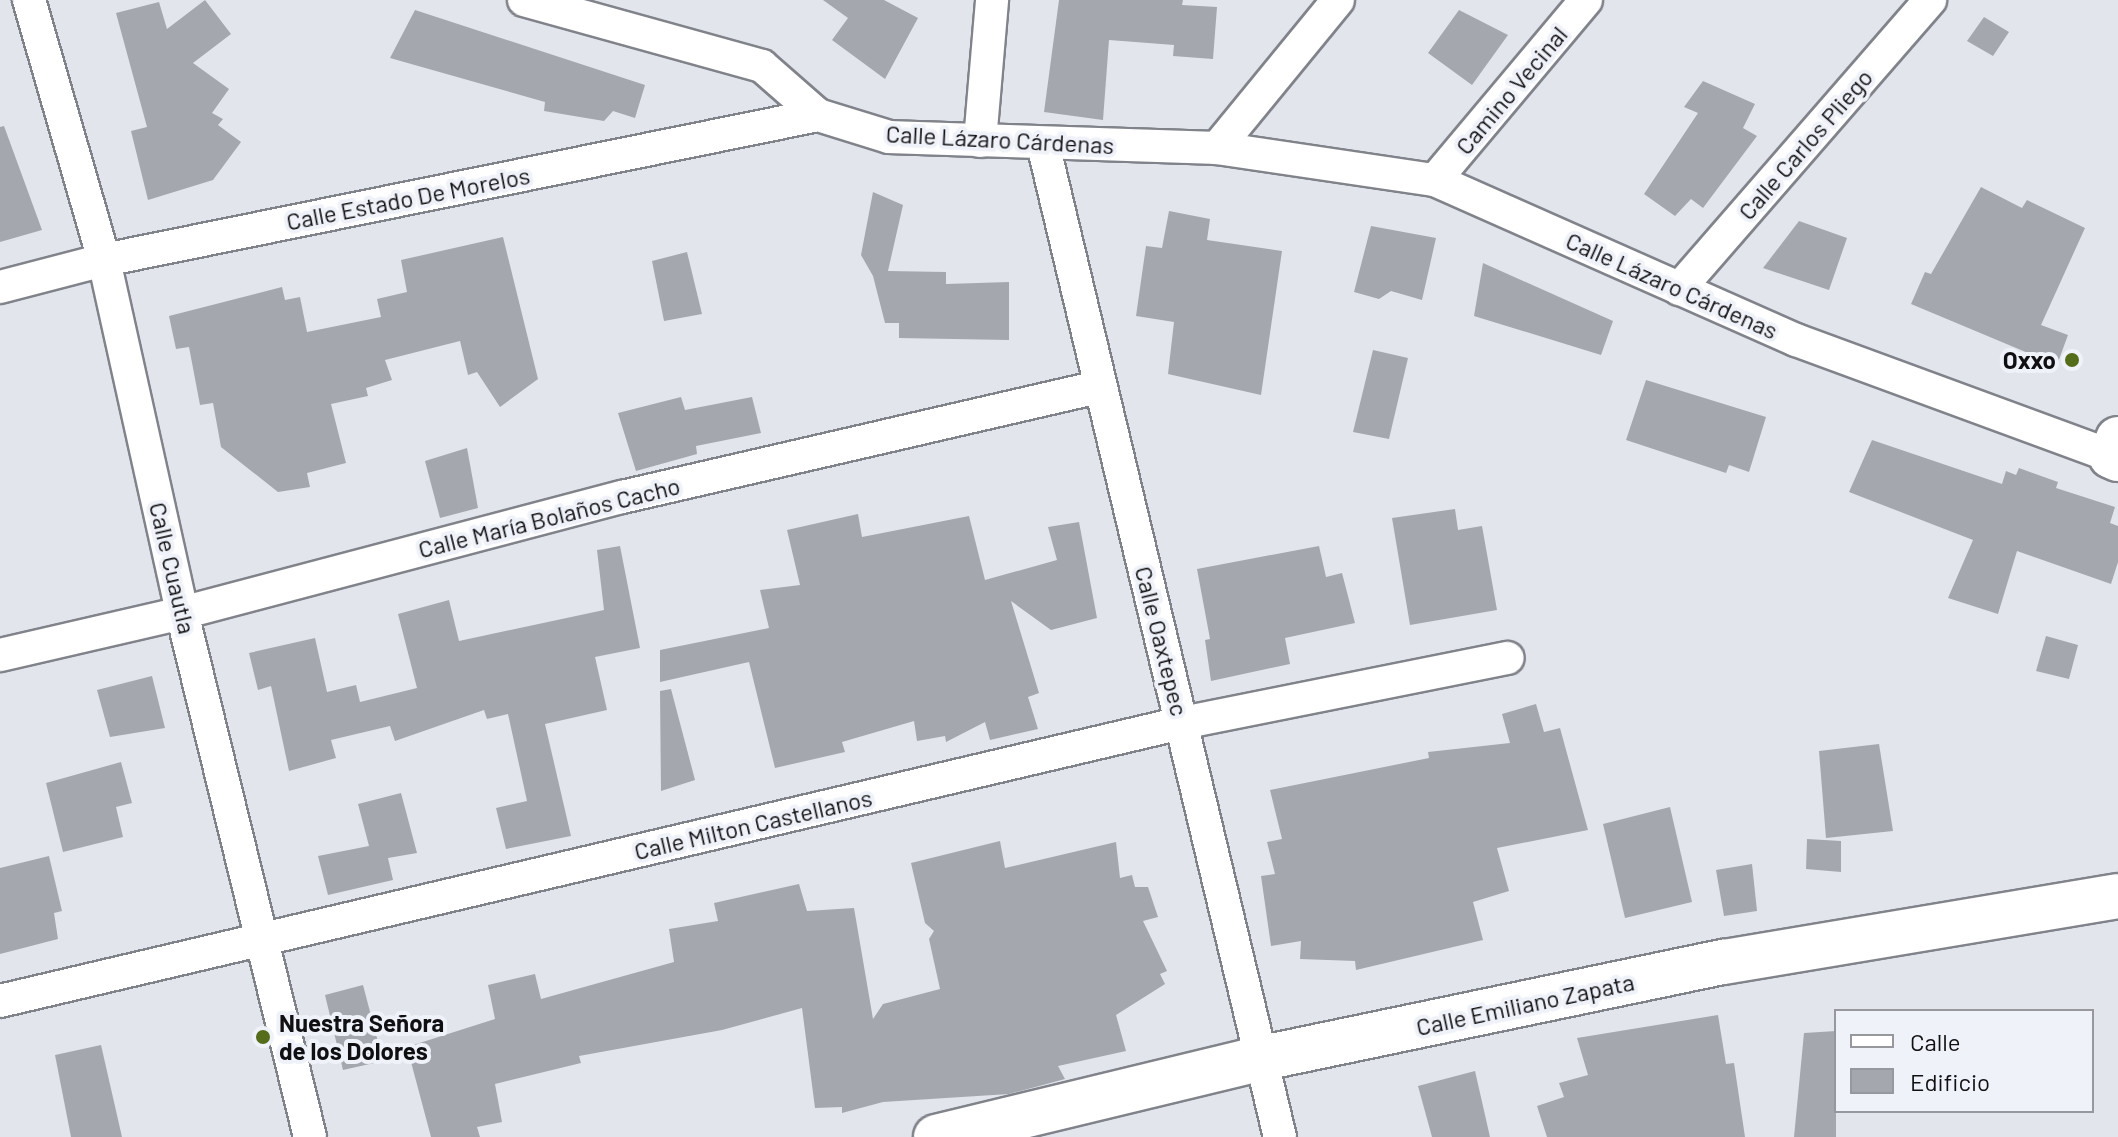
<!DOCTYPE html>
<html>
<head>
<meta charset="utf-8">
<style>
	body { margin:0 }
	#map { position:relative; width:2118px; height:1137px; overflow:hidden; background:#e3e5ed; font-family:Barlow,sans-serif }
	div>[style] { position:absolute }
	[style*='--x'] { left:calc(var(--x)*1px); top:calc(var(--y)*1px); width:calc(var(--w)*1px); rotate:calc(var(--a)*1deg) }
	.building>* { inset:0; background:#a5a7af }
	.roads { filter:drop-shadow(2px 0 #81838b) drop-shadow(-2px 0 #81838b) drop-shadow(0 2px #81838b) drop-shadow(0 -2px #81838b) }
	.street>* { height:32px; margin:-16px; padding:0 16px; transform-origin:16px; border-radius:16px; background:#fff }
	.secondary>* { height:44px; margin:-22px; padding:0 22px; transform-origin:22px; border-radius:22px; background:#fff }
	.primary>* { height:44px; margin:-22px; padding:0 22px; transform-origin:22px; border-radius:22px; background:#fff }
	.dots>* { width:22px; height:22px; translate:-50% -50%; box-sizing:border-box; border:4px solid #f0f2fa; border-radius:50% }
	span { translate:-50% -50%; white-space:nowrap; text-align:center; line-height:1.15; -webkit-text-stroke:8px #f0f2fa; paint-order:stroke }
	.street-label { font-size:24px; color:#101013 }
	.poi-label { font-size:24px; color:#101013; font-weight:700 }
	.right { translate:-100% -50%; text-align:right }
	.left { translate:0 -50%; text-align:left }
	.legend { position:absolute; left:1834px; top:1009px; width:260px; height:104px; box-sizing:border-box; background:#f0f2fa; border:2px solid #96989e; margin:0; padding:10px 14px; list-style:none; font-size:24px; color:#101013 }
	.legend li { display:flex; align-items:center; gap:16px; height:40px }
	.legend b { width:40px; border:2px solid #96989e }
</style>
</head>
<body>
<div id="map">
	<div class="building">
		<div style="clip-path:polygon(205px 0,231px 34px,193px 63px,229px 89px,212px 113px,223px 119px,218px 125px,241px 142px,213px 180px,148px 200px,131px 131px,147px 127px,116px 13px,159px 2px,167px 29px)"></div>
		<div style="clip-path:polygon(823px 0,884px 0,918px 18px,885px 79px,832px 40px,848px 18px)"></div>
		<div style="clip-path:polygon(1059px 0,1183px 0,1182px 5px,1217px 7px,1213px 59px,1173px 56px,1174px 45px,1109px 40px,1103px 120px,1044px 112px)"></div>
		<div style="clip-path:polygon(415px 10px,645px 85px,635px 118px,613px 111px,604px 121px,544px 111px,545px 102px,390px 58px)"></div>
		<div style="clip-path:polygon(1459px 10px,1508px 35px,1472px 85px,1428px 53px)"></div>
		<div style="clip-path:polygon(1984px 17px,2009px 32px,1993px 56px,1967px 41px)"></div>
		<div style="clip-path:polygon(1703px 81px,1755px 104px,1743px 128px,1757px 136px,1703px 208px,1691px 199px,1675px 216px,1644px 194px,1698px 113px,1684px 107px)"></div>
		<div style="clip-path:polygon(4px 126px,42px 230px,0 242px,0 127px)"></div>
		<div style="clip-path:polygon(1981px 187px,2022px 208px,2027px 200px,2085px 228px,2041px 325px,2068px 335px,2057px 365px,1911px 304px,1925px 272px,1931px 274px)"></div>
		<div style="clip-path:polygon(873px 192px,903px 205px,888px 271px,946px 272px,946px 284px,1009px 282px,1009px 340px,899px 338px,899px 323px,885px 323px,873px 276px,861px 255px)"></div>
		<div style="clip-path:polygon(1169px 211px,1210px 219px,1207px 240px,1282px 251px,1261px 395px,1168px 374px,1174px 322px,1136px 316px,1146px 246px,1162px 248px)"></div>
		<div style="clip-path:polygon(1799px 221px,1847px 238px,1829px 290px,1763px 268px)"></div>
		<div style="clip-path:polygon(1371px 226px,1436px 238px,1422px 300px,1391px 291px,1379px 299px,1354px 292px)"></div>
		<div style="clip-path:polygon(503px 237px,538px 379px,500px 407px,477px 372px,468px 375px,460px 341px,385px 360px,392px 380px,366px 388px,368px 396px,331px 404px,346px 463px,307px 473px,310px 487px,278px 492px,221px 447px,213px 403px,200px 405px,189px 347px,176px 349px,169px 316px,282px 287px,285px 300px,300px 297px,307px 332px,381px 317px,377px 299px,407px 292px,401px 260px)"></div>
		<div style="clip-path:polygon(687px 252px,702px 314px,664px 321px,652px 261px)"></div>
		<div style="clip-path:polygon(1483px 263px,1613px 321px,1601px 355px,1474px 316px)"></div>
		<div style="clip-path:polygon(1373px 350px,1408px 358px,1389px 439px,1353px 432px)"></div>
		<div style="clip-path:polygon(1646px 380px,1766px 417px,1749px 472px,1729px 465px,1726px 473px,1626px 440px)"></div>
		<div style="clip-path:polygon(681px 397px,685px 410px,752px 397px,761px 433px,696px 446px,697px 454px,636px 471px,618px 413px)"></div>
		<div style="clip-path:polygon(1872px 440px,2002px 484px,2006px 471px,2016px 475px,2019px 468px,2058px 482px,2056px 488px,2115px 507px,2110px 523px,2118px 526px,2118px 562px,2111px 584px,2017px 551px,1998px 614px,1948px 598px,1973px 540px,1849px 492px)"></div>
		<div style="clip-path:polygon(467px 448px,478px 508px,440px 518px,425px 461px)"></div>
		<div style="clip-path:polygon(1455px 509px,1458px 530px,1482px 526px,1497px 610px,1410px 625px,1392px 518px)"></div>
		<div style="clip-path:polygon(858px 514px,862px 537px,969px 516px,985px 580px,1057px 560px,1048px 527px,1079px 522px,1097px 618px,1051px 630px,1011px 601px,1039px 693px,1028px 697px,1038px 729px,990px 740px,985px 722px,946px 742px,945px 736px,917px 741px,914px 721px,842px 742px,845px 752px,775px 768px,749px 662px,660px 682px,660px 650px,769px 628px,760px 590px,800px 585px,787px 530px)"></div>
		<div style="clip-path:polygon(620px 546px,640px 648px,595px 657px,607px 710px,545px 724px,571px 836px,506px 849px,496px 808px,527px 801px,508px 714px,487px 719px,484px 710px,395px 741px,390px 726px,331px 740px,336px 758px,289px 771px,271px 686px,258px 690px,249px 653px,315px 638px,327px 692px,356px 685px,360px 702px,417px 688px,398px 614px,449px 600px,459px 641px,604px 610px,597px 550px)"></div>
		<div style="clip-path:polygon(1319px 546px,1326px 577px,1342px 573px,1355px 623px,1285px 638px,1290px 664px,1211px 681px,1205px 640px,1210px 639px,1197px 569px)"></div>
		<div style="clip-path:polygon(2046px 636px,2078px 645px,2069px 679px,2036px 671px)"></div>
		<div style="clip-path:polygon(152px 676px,165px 728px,110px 737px,97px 690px)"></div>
		<div style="clip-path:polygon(671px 689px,695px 780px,661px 791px,660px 691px)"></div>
		<div style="clip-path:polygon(1536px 704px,1544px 732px,1560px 728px,1588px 830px,1497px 848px,1509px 891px,1473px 902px,1483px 940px,1356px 970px,1355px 961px,1300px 959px,1301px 941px,1271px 946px,1261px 876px,1275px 874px,1267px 842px,1282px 839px,1270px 790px,1429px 758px,1428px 752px,1510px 743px,1502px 714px)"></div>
		<div style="clip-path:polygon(1879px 744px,1893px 831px,1826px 838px,1819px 751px)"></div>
		<div style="clip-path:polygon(121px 762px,132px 803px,116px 807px,123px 837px,63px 852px,46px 783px)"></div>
		<div style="clip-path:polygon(401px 793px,417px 853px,388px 858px,393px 880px,328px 895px,318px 856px,369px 846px,358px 804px)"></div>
		<div style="clip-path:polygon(1670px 807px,1692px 902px,1625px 918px,1603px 824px)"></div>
		<div style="clip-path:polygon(1807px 839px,1841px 841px,1841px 872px,1806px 869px)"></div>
		<div style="clip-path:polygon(1000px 841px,1005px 868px,1116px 842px,1120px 878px,1132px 875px,1135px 887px,1148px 887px,1158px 917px,1143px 921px,1167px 971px,1160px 974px,1165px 984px,1116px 1015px,1126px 1051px,1058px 1066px,1065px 1079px,1009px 1094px,883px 1102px,842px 1113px,842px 1107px,815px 1108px,802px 1008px,722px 1030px,579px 1056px,581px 1063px,495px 1084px,502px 1122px,477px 1127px,480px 1137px,431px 1137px,407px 1047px,495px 1019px,488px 985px,535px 974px,541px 999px,674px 962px,669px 929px,718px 921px,714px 903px,799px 884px,807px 911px,854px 908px,873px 1019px,883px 1004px,940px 989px,929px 939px,934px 931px,925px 923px,911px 863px)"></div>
		<div style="clip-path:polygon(49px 856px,62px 911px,54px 913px,58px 939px,0 954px,0 868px)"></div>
		<div style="clip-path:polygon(1752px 864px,1757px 911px,1724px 916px,1716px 870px)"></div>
		<div style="clip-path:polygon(363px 985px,383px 1061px,343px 1070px,325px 995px)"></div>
		<div style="clip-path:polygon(1718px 1015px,1726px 1064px,1734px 1063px,1745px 1137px,1547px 1137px,1537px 1106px,1564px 1097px,1559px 1083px,1588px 1075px,1577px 1038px)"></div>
		<div style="clip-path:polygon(1836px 1031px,1836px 1137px,1794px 1137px,1804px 1033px)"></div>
		<div style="clip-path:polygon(101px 1045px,122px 1137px,71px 1137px,55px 1055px)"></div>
		<div style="clip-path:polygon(1475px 1071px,1490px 1137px,1432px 1137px,1418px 1086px)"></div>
	</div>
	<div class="roads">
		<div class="street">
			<div style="--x:29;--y:0;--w:271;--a:73.9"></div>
			<div style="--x:104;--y:260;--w:362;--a:77.5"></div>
			<div style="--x:182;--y:613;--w:539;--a:76.27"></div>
			<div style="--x:524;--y:0;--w:247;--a:15.5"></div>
			<div style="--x:762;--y:66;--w:74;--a:41.2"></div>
			<div style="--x:818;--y:115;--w:74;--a:17.2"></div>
			<div style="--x:889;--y:137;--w:328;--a:1.9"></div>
			<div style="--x:1217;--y:148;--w:220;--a:8.4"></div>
			<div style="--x:1435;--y:180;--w:395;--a:23.9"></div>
			<div style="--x:1796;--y:340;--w:336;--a:20.2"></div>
			<div style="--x:980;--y:141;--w:142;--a:-85.1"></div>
			<div style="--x:1043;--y:144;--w:1021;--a:76.58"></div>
			<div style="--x:1217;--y:148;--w:191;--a:-50.7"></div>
			<div style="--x:1435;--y:180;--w:235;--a:-50"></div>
			<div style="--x:0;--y:287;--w:107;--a:-14.6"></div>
			<div style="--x:104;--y:260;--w:729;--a:-11.48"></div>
			<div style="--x:1679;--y:289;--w:383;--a:-49"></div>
			<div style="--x:0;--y:655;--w:187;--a:-13"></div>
			<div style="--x:182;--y:613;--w:455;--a:-14.8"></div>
			<div style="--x:622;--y:497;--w:490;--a:-13"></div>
			<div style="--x:0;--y:1001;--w:1214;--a:-13.24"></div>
			<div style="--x:1182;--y:723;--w:332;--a:-11.3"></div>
		</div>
		<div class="secondary">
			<div style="--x:936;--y:1137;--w:331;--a:-13.6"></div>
			<div style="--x:1258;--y:1059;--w:476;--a:-11.8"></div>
			<div style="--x:1724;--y:962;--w:399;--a:-9.5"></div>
		</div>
		<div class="primary">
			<div style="--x:2118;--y:439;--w:18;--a:112"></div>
			<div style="--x:2111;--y:456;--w:8;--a:23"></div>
		</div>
	</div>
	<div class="dots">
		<div style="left:2072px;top:360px;background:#556c1b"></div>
		<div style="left:263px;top:1037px;background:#556c1b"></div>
	</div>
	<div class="street-label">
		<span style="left:1511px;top:90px;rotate:-50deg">Camino Vecinal</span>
		<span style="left:1000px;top:139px;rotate:3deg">Calle Lázaro Cárdenas</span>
		<span style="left:1805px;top:144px;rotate:-49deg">Calle Carlos Pliego</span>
		<span style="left:408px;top:198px;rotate:-11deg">Calle Estado De Morelos</span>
		<span style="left:1672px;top:285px;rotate:24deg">Calle Lázaro Cárdenas</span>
		<span style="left:549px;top:517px;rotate:-14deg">Calle María Bolaños Cacho</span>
		<span style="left:173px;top:568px;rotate:77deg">Calle Cuautla</span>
		<span style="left:1162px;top:641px;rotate:76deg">Calle Oaxtepec</span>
		<span style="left:753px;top:824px;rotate:-13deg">Calle Milton Castellanos</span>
		<span style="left:1525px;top:1004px;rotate:-12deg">Calle Emiliano Zapata</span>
	</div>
	<div class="poi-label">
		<span class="right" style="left:2056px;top:360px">Oxxo</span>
		<span class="left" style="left:279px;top:1037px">Nuestra Señora<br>de los Dolores</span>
	</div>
	<ul class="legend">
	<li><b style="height:10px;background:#fff"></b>Calle</li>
	<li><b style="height:22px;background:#a5a7af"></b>Edificio</li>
	</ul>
</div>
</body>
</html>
